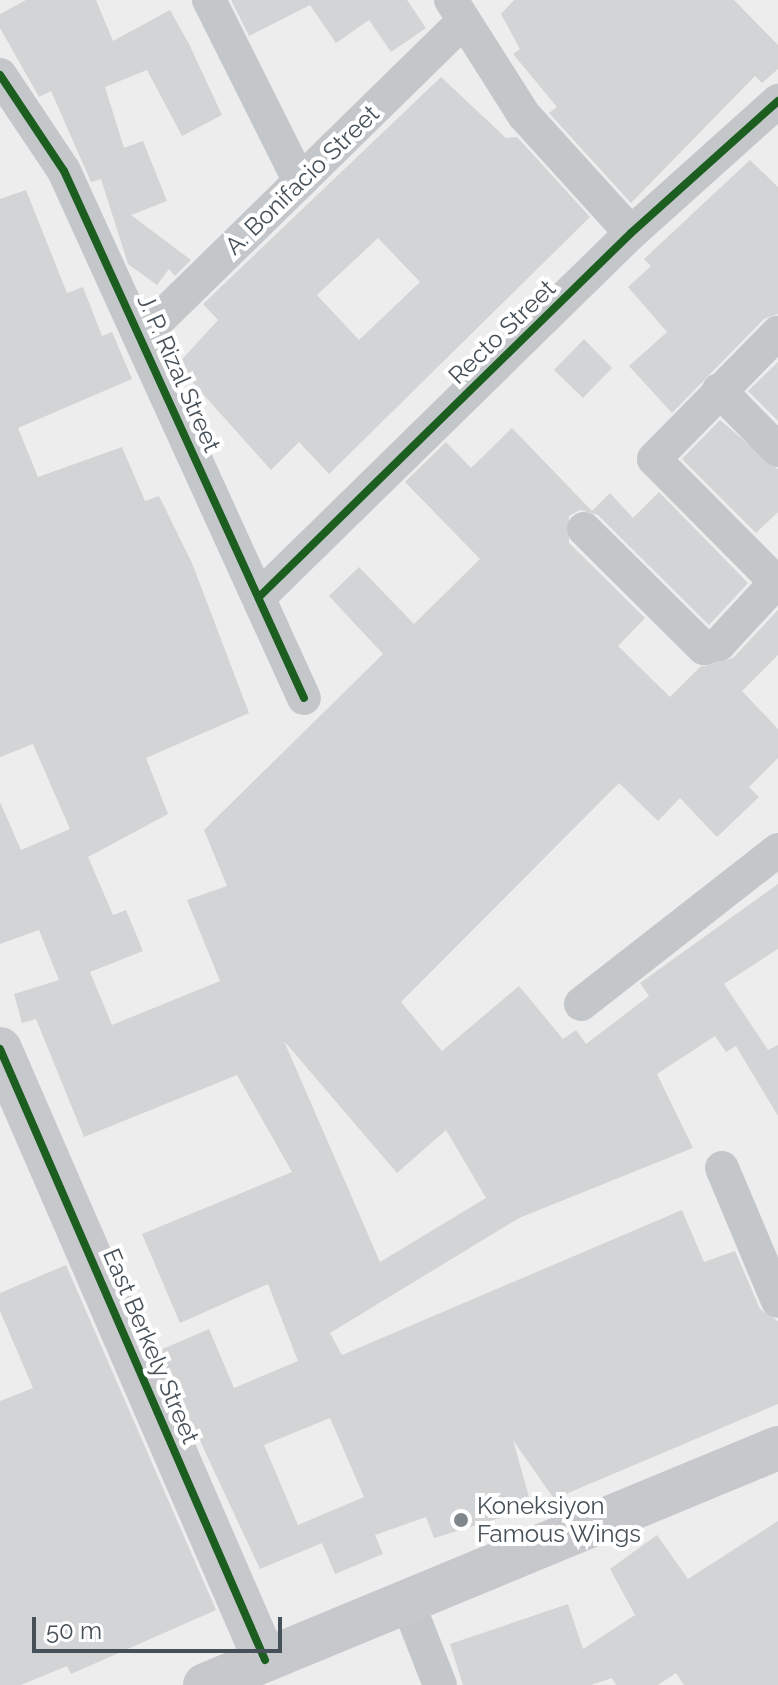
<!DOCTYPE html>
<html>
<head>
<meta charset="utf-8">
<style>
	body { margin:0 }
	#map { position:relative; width:778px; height:1685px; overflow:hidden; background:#ededed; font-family:Raleway,sans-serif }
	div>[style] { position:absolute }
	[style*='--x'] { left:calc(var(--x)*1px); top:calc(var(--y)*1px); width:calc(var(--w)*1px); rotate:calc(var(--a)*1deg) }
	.building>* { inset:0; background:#d3d4d5 }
	.street>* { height:34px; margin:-17px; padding:0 17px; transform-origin:17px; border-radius:17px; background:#c4c7c9 }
	.secondary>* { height:44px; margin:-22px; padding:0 22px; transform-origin:22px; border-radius:22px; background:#c6c8cb }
	.cycleway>* { height:8px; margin:-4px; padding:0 4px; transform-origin:4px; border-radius:4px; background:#1b5e20 }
	.dots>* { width:22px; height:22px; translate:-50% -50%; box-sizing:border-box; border:4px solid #fff; border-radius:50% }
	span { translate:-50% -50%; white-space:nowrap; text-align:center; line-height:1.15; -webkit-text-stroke:8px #fff; paint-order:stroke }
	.street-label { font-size:24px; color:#455058 }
	.poi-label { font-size:24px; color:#455058 }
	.left { translate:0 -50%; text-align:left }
	.scale { position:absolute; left:32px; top:1617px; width:250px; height:36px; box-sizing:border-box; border:4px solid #455058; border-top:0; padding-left:10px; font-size:24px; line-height:28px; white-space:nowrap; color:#455058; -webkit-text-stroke:6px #fff; paint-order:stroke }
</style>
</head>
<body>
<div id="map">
	<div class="building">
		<div style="clip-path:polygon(26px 0,96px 0,113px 41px,170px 10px,189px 44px,222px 115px,182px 136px,147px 70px,105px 87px,124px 148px,143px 141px,167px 201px,131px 215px,191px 260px,175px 276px,169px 269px,157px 285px,128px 264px,101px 179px,91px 182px,51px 91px,39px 97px,0 28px,0 14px)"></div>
		<div style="clip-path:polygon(231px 0,407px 0,426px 28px,391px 52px,369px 20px,336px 43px,310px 5px,249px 36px)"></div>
		<div style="clip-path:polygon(514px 0,734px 0,778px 45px,778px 69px,762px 83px,755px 76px,631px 203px,549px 113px,557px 107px,513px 54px,520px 49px,501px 14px)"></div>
		<div style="clip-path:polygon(evenodd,441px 77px,506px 138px,517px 137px,590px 217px,329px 474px,299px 442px,271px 470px,177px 365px,218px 320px,203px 304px,441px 77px,378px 238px,420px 282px,359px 340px,317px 295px,378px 238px)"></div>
		<div style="clip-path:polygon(750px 160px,778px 187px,778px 314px,764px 319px,672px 413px,629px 366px,667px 332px,628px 287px,651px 266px,644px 259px)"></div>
		<div style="clip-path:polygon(evenodd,26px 190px,67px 293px,83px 287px,102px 336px,112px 332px,132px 379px,18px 428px,38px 477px,122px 447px,145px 501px,159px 496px,192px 563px,249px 713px,146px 758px,168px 814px,88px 857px,113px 915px,126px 910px,143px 951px,90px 972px,112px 1025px,220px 981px,187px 900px,227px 886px,204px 830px,383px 654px,329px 596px,359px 567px,414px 624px,480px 559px,405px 482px,446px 442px,471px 468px,512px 428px,592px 511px,610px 493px,633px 518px,659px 492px,748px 583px,709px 625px,598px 515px,580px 510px,569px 516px,569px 543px,645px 618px,618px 646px,670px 697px,700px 667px,733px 658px,778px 610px,778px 655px,742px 691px,778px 729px,778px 758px,749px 787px,759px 797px,717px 837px,680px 798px,658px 821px,619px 783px,401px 1002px,442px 1051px,519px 986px,563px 1039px,576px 1030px,586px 1044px,649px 996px,640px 983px,778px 884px,778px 949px,724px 984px,768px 1050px,778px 1045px,778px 1116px,736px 1046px,726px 1052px,715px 1036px,657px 1074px,693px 1148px,519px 1218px,330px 1333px,342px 1355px,682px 1210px,704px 1262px,735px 1251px,760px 1309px,778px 1321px,778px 1404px,554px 1499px,513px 1440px,532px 1508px,434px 1538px,426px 1517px,375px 1535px,383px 1554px,335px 1574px,322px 1543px,260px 1569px,158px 1351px,209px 1329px,234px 1388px,298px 1361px,268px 1284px,180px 1323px,142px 1234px,292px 1172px,237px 1075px,84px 1137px,36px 1019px,22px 1023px,14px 994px,59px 980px,39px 930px,0 944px,0 802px,21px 850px,70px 829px,33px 744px,0 757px,0 199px,26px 190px,284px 1041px,397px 1173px,446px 1130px,486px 1198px,380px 1262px,284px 1041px,26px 190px,330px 1418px,364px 1497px,298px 1525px,264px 1445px,330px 1418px)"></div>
		<div style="clip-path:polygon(584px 339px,612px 368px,583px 398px,554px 370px)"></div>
		<div style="clip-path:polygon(778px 362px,778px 421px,748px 391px)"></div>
		<div style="clip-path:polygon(720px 420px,778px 469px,778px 512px,756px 533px,682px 459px)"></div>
		<div style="clip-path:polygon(66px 1265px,216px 1610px,71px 1674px,67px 1666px,21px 1685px,0 1685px,0 1401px,33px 1388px,0 1311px,0 1293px)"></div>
		<div style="clip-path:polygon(778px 1521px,778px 1685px,684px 1685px,676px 1673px,658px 1685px,616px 1685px,612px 1678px,591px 1685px,463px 1685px,450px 1644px,568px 1604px,583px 1649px,635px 1615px,610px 1569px,657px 1535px,688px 1579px)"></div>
	</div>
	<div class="street">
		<div style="--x:209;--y:0;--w:203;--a:63.4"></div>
		<div style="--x:451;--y:0;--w:136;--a:57.6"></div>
		<div style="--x:524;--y:115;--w:159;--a:47.8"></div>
		<div style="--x:0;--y:75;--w:115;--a:56.3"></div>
		<div style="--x:64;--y:171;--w:579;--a:65.52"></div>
		<div style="--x:141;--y:337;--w:450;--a:-44.4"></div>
		<div style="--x:719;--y:390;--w:84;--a:45.5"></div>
		<div style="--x:584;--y:529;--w:169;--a:44.8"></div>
		<div style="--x:704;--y:648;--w:16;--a:-15"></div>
		<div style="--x:719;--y:644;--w:87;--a:-47.3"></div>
		<div style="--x:776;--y:582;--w:173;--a:-134.8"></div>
		<div style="--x:654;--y:459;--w:177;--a:-45.5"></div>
		<div style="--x:259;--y:597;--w:520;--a:-44.38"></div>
		<div style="--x:631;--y:233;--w:198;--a:-41.9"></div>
		<div style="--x:581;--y:1004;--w:250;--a:-38"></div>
		<div style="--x:722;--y:1168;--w:144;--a:67.2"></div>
		<div style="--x:407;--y:1601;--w:90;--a:68.6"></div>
	</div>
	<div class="secondary">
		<div style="--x:0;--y:1049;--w:666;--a:66.55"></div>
		<div style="--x:205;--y:1685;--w:620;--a:-22.47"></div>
	</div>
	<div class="cycleway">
		<div style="--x:0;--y:75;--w:115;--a:56.3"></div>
		<div style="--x:64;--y:171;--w:579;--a:65.52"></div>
		<div style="--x:259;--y:597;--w:520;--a:-44.38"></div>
		<div style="--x:631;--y:233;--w:198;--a:-41.9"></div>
		<div style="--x:0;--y:1049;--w:666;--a:66.55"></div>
	</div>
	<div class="dots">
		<div style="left:461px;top:1520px;background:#80878c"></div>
	</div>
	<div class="street-label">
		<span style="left:302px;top:180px;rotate:-44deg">A. Bonifacio Street</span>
		<span style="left:502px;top:332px;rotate:-44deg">Recto Street</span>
		<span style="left:179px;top:373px;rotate:66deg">J. P. Rizal Street</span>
		<span style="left:151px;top:1346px;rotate:67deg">East Berkely Street</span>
	</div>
	<div class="poi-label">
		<span class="left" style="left:477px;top:1520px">Koneksiyon<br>Famous Wings</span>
	</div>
	<div class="scale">50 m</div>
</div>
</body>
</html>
